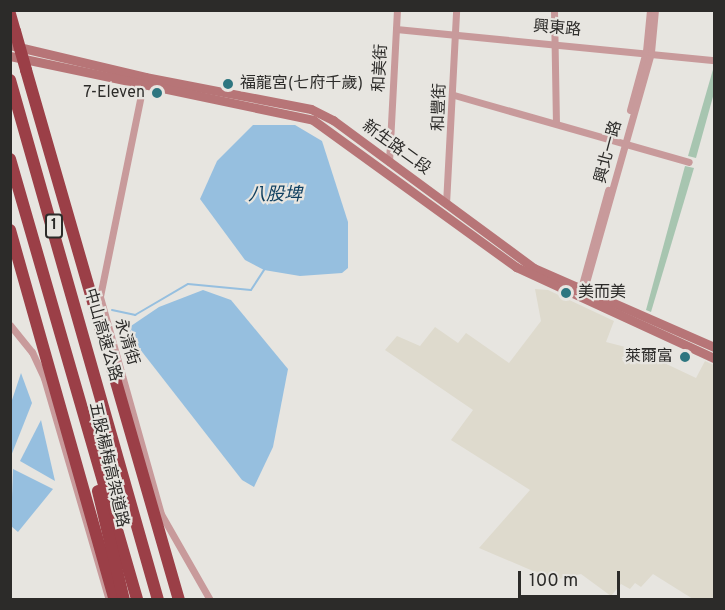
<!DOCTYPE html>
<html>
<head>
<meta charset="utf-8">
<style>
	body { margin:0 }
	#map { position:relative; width:725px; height:610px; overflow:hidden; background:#e7e5e0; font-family:Overpass,"Noto Sans TC",sans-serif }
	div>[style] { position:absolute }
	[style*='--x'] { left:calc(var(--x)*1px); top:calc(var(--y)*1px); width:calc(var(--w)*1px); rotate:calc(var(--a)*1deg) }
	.built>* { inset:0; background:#dedacd }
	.green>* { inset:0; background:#a7c5b0 }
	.water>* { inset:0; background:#96bfdf }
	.stream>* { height:2px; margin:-1px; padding:0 1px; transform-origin:1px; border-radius:1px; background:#96bfdf }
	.minor>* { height:7px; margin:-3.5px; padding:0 3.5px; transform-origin:3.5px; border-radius:3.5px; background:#c89a9b }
	.secondary>* { height:9px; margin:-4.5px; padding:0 4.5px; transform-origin:4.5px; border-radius:4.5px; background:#b77577 }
	.motorway>* { height:12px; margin:-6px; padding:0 6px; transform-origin:6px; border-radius:6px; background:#9b3f47 }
	.motorway-bridge>* { height:12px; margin:-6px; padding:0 6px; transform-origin:6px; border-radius:6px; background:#9b3f47 }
	.dots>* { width:16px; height:16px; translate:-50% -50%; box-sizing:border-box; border:3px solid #e7e5e0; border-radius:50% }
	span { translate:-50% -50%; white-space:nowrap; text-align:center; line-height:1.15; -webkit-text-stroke:4.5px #e7e5e0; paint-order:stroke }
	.shield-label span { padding:2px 4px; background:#e7e5e0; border:2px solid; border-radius:4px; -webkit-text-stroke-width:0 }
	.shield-label { font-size:15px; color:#2c2b29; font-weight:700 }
	.street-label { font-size:16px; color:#2c2b29 }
	.poi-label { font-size:16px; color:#2c2b29 }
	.left { translate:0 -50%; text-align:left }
	.right { translate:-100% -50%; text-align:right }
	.water-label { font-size:18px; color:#104060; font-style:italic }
	.frame { position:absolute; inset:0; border:12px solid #2c2b29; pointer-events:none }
	.scale { position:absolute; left:518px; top:571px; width:102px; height:27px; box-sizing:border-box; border:3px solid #2c2b29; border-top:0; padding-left:8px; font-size:18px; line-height:21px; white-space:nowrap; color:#2c2b29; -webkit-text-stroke:4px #e7e5e0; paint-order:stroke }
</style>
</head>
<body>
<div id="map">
	<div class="built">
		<div style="clip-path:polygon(535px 289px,548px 290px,614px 321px,606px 342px,637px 350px,696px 378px,705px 361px,714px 365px,714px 599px,693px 599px,653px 574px,641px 587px,635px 583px,630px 589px,621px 584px,611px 596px,581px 574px,554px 580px,479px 548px,530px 490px,451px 440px,473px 410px,385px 350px,397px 336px,420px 346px,435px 327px,458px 343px,466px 333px,509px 363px,541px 321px)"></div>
	</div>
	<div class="green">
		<div style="clip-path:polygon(714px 66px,714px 93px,696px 158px,688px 156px)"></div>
		<div style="clip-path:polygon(685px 166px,694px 168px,651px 312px,646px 310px)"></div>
	</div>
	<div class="water">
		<div style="clip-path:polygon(253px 125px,295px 125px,322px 141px,348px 222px,348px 268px,342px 273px,300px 276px,264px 270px,245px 260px,200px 199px,217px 161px)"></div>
		<div style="clip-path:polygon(203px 290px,231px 300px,288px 369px,273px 447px,254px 487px,242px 480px,125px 330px,159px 307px)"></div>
		<div style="clip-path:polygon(21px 373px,32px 403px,11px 456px,11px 403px)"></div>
		<div style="clip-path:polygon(41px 420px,55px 481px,20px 461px)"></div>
		<div style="clip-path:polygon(13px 469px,53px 489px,18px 532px,11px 526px)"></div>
	</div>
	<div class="stream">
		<div style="--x:112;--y:310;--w:24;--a:12"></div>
		<div style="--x:135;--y:315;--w:61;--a:-30.3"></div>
		<div style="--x:188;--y:284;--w:63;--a:5.4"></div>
		<div style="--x:251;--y:290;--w:24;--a:-57"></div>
	</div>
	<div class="minor">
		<div style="--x:554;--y:10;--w:113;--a:89"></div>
		<div style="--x:396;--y:29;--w:320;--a:5.6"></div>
		<div style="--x:144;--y:80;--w:221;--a:101.5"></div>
		<div style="--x:100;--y:297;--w:225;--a:74.3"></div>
		<div style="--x:161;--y:514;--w:99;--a:60.3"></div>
		<div style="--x:454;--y:95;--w:244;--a:15.9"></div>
		<div style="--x:630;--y:110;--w:61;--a:-74.8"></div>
		<div style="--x:646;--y:51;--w:41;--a:-84.4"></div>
		<div style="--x:389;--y:162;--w:152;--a:-87"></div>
		<div style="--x:446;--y:204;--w:194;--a:-87"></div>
		<div style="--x:580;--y:292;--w:106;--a:-74.6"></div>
		<div style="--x:583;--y:293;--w:250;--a:-74.2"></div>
		<div style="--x:651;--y:52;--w:42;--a:-84.6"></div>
		<div style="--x:10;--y:325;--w:35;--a:51"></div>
		<div style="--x:32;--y:352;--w:29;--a:65"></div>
		<div style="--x:44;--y:378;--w:231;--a:73.7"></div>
	</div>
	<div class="secondary">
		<div style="--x:10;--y:45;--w:139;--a:13.3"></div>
		<div style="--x:145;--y:77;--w:169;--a:10.9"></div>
		<div style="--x:311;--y:109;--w:25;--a:27"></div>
		<div style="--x:333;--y:120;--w:250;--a:36.4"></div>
		<div style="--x:534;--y:268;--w:197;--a:23.7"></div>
		<div style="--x:10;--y:56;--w:310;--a:11.9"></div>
		<div style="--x:313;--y:120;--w:251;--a:35.9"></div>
		<div style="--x:516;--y:267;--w:218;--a:24.7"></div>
	</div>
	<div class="motorway">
		<div style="--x:10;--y:14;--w:18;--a:74"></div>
		<div style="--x:26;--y:70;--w:552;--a:73.9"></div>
		<div style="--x:10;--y:80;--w:541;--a:74.11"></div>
		<div style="--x:10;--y:159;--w:459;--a:73.9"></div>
		<div style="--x:10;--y:230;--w:385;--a:74.2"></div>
		<div style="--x:98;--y:491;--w:112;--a:76.6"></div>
	</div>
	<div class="motorway-bridge">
		<div style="--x:15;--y:31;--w:41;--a:74.2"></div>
	</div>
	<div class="dots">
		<div style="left:228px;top:84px;background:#2e7680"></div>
		<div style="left:157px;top:93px;background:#2e7680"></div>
		<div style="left:566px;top:293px;background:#2e7680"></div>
		<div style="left:685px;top:357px;background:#2e7680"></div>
	</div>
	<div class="shield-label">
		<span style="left:54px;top:226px">1</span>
	</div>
	<div class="street-label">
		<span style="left:557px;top:29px;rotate:5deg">興東路</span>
		<span style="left:381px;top:68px;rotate:-87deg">和美街</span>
		<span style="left:440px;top:107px;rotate:-88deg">和豐街</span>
		<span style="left:396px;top:148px;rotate:36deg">新生路二段</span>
		<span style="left:609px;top:152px;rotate:-75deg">興北一路</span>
		<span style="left:102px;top:335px;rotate:74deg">中山高速公路</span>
		<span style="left:126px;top:342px;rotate:73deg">永清街</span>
		<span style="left:108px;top:465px;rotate:77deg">五股楊梅高架道路</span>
	</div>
	<div class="poi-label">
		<span class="left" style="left:240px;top:84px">福龍宮(七府千歲)</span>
		<span class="right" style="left:145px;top:93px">7-Eleven</span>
		<span class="left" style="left:578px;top:293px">美而美</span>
		<span class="right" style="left:673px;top:357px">萊爾富</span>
	</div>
	<div class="water-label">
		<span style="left:275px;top:196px">八股埤</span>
	</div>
	<div class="frame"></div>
	<div class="scale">100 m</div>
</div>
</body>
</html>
